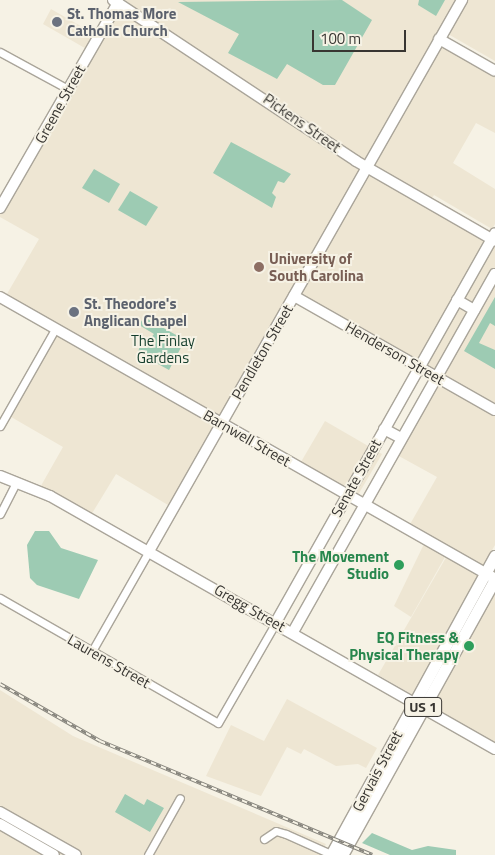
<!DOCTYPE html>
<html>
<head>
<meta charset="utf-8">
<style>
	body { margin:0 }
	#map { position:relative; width:495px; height:855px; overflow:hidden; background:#f6f2e5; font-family:"Titillium Web",sans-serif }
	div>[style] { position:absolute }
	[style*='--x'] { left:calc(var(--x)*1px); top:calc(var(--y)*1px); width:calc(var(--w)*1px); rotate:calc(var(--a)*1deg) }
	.built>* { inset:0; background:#eee6d3 }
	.green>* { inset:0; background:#9dcbb3 }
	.roads { filter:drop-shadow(1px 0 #aaa59a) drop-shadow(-1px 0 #aaa59a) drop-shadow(0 1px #aaa59a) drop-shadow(0 -1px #aaa59a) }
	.street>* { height:7px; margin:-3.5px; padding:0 3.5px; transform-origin:3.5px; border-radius:3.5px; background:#fff }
	.secondary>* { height:10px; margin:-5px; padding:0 5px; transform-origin:5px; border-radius:5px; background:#fff }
	.primary>* { height:11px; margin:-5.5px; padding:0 5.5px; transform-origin:5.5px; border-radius:5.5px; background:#fff }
	.rail>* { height:4px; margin-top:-2px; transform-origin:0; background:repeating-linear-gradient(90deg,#f6f2e5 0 5.5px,#86847c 0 11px); box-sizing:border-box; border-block:1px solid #86847c }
	.dots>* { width:14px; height:14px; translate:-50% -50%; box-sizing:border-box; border:2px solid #f6f2e5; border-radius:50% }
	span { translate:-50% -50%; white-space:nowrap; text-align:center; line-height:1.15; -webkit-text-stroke:4px #f6f2e5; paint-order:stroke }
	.shield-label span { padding:1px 4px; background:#f6f2e5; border:1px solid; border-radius:4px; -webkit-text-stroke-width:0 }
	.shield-label { font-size:14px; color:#383632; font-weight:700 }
	.worship-label { font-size:15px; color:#5b616d; font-weight:700 }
	.left { translate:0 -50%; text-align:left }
	.street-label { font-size:15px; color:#383632 }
	.education-label { font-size:15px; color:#785e54; font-weight:700 }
	.park-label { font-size:15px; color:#133c2b }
	.leisure-label { font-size:15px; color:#27864d; font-weight:700 }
	.right { translate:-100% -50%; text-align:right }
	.scale { position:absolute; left:312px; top:30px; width:94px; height:22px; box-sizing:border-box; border:2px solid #383632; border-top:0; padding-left:6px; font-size:15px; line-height:18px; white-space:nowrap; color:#383632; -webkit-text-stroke:4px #f6f2e5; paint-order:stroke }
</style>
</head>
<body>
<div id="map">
	<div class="built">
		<div style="clip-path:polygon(114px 0,460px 0,437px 41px,495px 74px,495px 133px,476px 123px,453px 163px,495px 189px,495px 224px,492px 229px,434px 195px,432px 198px,495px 234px,495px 408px,295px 295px,173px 508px,116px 474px,88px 520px,38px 491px,63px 447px,6px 414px,56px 329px,4px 299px,39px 239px,0 217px,0 210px,90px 51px,43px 24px,51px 9px,98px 36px)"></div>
		<div style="clip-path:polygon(468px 0,495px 0,495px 61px,448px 34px)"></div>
		<div style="clip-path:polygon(438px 383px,495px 415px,495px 545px,482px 567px,409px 526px,437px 477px,397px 455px)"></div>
		<div style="clip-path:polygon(325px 421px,382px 454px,355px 500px,298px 467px)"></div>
		<div style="clip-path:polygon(424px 544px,445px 557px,411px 617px,394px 606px)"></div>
		<div style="clip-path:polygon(448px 554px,491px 579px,413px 695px,378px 675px)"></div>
		<div style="clip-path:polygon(495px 590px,495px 743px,429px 706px)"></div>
		<div style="clip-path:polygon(0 690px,73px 736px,326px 844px,320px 855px,0 855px)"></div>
		<div style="clip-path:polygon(287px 699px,377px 748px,366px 768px,358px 764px,336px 766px,304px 749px,301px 754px,287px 747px,261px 796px,206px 776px,231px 725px,264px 741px)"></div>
	</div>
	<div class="green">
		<div style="clip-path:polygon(342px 0,372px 20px,335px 85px,323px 85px,287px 64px,277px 79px,228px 53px,239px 34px,178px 2px)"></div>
		<div style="clip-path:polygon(419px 0,445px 0,436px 16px,418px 5px)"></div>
		<div style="clip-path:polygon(231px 142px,291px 174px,284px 183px,278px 181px,272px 193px,276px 197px,272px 208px,213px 173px)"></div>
		<div style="clip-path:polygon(94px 169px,120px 184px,109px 203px,82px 188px)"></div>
		<div style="clip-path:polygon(130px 191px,158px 207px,146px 226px,118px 210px)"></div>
		<div style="clip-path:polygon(495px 297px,495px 326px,490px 323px,479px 343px,495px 350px,495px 369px,464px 351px)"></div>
		<div style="clip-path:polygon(144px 317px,185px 340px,169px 370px,138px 353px,142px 336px,150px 339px,154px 334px,139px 325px)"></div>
		<div style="clip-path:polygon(35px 531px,49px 531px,61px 548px,98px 560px,79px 599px,37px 585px,30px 578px,27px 545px)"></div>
		<div style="clip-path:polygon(125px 794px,144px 805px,147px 799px,164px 808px,150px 832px,115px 812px)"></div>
		<div style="clip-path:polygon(372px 833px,412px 850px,428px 846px,456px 850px,456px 855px,390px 855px,362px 843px)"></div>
	</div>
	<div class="roads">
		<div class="street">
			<div style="--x:0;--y:52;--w:77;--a:28.6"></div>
			<div style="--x:0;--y:426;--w:112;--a:-60.4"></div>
			<div style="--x:0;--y:514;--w:33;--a:-63"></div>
			<div style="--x:0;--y:598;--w:251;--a:29.8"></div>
			<div style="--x:218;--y:723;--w:116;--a:-60.1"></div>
			<div style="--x:92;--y:651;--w:115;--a:-60.3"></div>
			<div style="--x:264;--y:839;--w:14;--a:-34"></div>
			<div style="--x:276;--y:831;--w:10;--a:17"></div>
			<div style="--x:286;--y:834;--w:49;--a:24"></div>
			<div style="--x:148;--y:855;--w:65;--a:-60.7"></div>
		</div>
		<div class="secondary">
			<div style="--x:113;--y:0;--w:291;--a:33.5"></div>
			<div style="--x:356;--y:161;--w:160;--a:29.9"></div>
			<div style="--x:439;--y:39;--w:64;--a:29.7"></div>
			<div style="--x:0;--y:208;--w:237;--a:-60.1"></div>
			<div style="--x:294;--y:296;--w:231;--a:29.6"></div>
			<div style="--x:0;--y:297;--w:566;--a:29.64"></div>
			<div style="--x:457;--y:300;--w:20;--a:30"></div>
			<div style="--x:384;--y:429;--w:19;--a:28"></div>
			<div style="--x:0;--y:476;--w:54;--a:21.8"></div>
			<div style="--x:50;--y:496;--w:512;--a:29.62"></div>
			<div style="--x:149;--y:551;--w:634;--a:-60.4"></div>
			<div style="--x:276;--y:622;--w:446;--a:-60.6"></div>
			<div style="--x:293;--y:632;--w:411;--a:-60.6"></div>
			<div style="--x:0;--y:812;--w:87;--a:29.5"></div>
			<div style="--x:0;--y:824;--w:62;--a:29.9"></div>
		</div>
		<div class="primary">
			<div style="--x:331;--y:855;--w:341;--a:-61.3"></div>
			<div style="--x:342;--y:855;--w:316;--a:-61"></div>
		</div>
	</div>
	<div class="rail">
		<div style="--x:0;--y:684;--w:115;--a:29.7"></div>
		<div style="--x:100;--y:741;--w:295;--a:22.7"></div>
	</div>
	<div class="dots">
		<div style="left:57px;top:22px;background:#6b7280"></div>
		<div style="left:259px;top:267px;background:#8d6e63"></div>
		<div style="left:74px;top:312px;background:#6b7280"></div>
		<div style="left:399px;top:565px;background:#2e9e5b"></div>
		<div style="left:469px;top:646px;background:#2e9e5b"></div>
	</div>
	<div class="shield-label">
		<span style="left:423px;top:707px">US 1</span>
	</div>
	<div class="worship-label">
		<span class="left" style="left:67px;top:22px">St. Thomas More<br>Catholic Church</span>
		<span class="left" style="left:84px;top:312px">St. Theodore's<br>Anglican Chapel</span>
	</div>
	<div class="street-label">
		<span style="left:60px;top:104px;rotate:-61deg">Greene Street</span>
		<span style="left:302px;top:123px;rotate:35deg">Pickens Street</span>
		<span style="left:262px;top:352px;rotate:-60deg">Pendleton Street</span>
		<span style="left:395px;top:353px;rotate:30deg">Henderson Street</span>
		<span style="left:247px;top:438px;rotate:30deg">Barnwell Street</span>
		<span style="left:356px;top:478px;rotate:-61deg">Senate Street</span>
		<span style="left:250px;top:608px;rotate:30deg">Gregg Street</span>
		<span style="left:109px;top:661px;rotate:30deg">Laurens Street</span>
		<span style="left:377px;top:771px;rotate:-62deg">Gervais Street</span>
	</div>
	<div class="education-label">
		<span class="left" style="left:269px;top:267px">University of<br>South Carolina</span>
	</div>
	<div class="park-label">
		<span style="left:163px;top:349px">The Finlay<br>Gardens</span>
	</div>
	<div class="leisure-label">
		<span class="right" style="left:389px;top:565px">The Movement<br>Studio</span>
		<span class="right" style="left:459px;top:646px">EQ Fitness &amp;<br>Physical Therapy</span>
	</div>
	<div class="scale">100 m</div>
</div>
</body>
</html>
